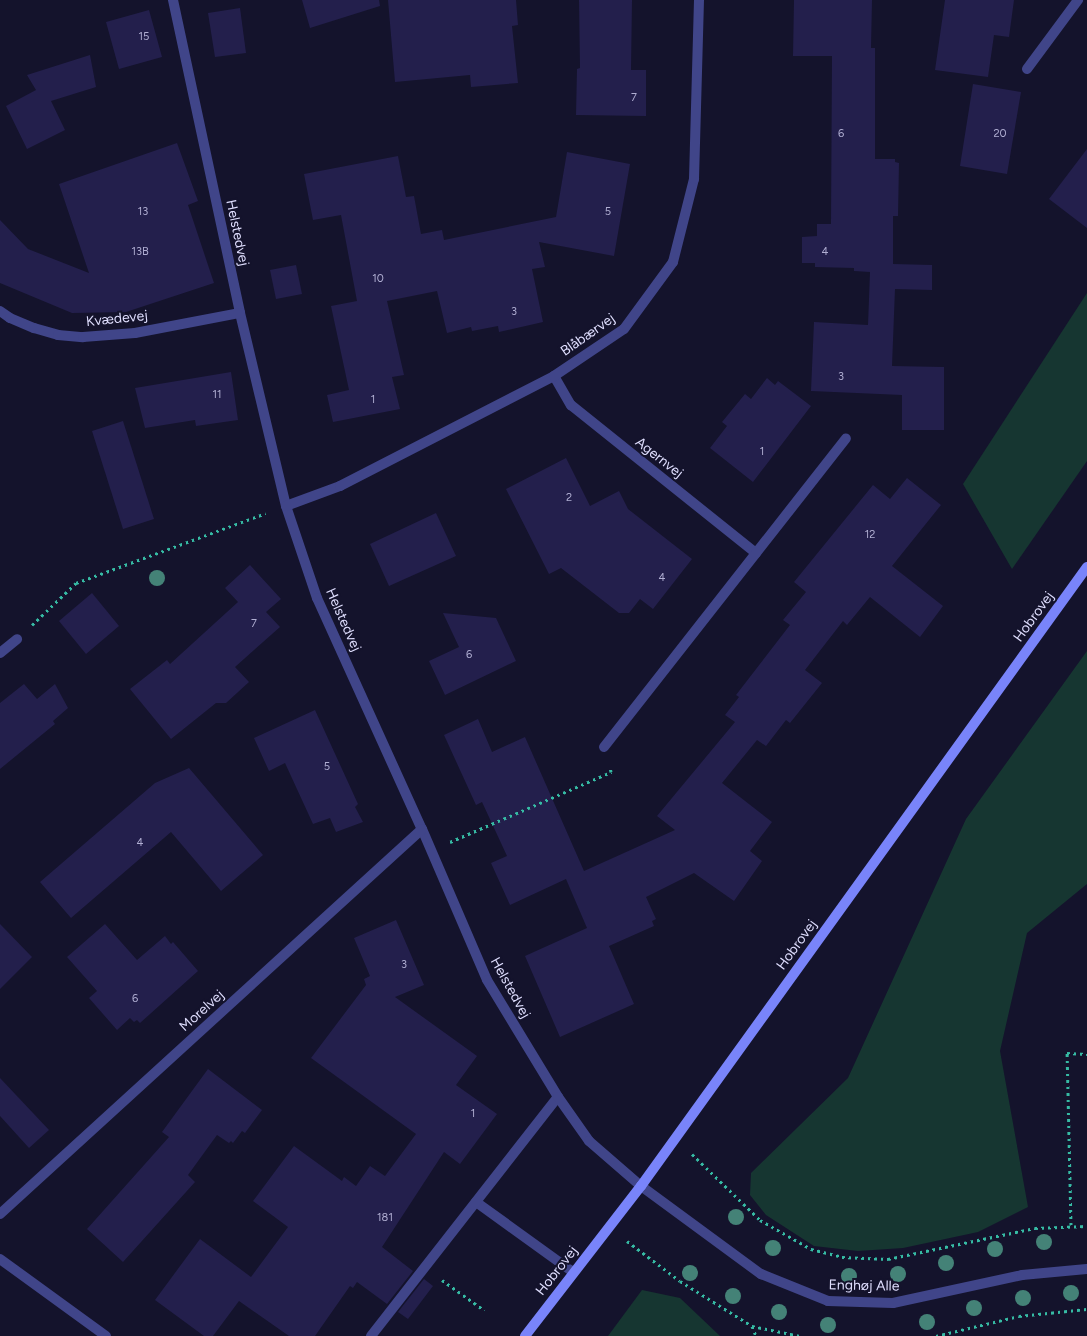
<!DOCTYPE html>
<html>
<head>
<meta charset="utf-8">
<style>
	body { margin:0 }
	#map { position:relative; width:1087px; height:1336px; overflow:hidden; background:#14132c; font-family:Figtree,sans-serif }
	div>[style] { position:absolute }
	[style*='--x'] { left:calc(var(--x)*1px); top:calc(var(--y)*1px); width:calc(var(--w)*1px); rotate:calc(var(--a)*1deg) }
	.green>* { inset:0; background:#163631 }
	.building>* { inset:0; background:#231f4c }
	.path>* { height:3px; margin-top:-1.5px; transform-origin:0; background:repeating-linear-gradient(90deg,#36bba4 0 2.5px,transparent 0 6.5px) }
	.service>* { height:10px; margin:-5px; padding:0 5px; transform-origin:5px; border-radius:5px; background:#404589 }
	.minor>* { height:10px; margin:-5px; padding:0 5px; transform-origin:5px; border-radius:5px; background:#404589 }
	.secondary>* { height:10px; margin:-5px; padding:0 5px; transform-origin:5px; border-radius:5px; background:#7984fa }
	.trees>* { width:16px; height:16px; margin:-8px; border-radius:50%; background:#448277 }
	span { translate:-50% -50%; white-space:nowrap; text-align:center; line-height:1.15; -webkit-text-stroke:4px #14132c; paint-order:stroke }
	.number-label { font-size:11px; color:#b0aed2 }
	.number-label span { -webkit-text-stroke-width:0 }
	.street-label { font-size:14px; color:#dfdefe }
</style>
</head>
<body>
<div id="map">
	<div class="green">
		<div style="clip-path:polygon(1087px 293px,1087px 461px,1012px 569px,963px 484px)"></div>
		<div style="clip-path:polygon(1087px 651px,1087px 884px,1027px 933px,1000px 1051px,1028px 1207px,978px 1232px,903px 1248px,858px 1251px,814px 1246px,766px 1215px,750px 1195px,751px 1173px,848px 1078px,966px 819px)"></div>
		<div style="clip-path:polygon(642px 1290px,680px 1298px,720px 1336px,608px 1336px)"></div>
	</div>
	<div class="building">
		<div style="clip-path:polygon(302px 0,379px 0,380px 6px,310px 28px)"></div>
		<div style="clip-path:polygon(388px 0,516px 0,518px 25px,512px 26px,518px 83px,471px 87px,470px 75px,395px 82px)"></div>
		<div style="clip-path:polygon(579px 0,632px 0,631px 70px,646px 70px,646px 116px,576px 115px,577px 69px,580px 68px)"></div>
		<div style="clip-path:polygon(794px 0,872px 0,871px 48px,875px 48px,875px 159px,895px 159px,895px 162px,899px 163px,898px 216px,893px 216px,893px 264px,932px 265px,932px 290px,895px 289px,892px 366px,944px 367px,944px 430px,902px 430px,902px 395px,811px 391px,814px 322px,868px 325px,870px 272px,854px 271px,854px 268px,815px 267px,815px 263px,802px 263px,802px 237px,817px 236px,817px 224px,831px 224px,832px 56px,793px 56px)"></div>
		<div style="clip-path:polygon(945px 0,1014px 0,1009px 37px,994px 35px,988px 77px,935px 70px)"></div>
		<div style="clip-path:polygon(240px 8px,246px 53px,215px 57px,208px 13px)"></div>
		<div style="clip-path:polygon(149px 10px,162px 57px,119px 69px,106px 22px)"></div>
		<div style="clip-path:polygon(90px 55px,96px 87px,51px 101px,65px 130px,27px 149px,6px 106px,36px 90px,27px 75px)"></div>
		<div style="clip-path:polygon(973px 84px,1021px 92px,1007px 174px,960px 166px)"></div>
		<div style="clip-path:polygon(177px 143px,198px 201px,188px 205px,214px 283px,126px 312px,72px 313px,0 283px,0 220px,28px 249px,89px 273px,59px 184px)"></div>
		<div style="clip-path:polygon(1087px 149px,1087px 228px,1049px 199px)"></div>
		<div style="clip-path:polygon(567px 152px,630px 164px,614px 256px,539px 242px,545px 267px,532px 269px,543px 322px,499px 332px,498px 326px,472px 331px,471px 327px,447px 333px,437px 291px,387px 301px,404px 375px,392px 377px,400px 409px,333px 422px,327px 395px,349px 390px,331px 306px,357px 301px,341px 215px,313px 220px,304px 174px,398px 156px,406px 197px,414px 196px,421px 234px,442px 230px,444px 240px,556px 217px)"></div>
		<div style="clip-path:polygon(296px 265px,302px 294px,276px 299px,270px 270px)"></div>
		<div style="clip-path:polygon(231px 372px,238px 420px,196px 426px,195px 420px,145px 428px,135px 388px)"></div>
		<div style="clip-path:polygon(767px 378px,775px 385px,778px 381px,811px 406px,753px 482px,710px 448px,727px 426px,722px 422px,745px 394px,751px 399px)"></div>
		<div style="clip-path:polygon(123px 421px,154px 519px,123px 529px,92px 431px)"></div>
		<div style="clip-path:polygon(566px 458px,590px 506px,619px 491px,628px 509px,692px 559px,653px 609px,640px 599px,629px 613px,619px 613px,561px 568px,549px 574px,506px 489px)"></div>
		<div style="clip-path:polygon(907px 478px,941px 505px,892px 566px,943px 606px,920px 637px,870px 597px,847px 625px,843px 621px,805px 670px,822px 683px,790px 723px,786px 720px,766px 746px,757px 740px,722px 783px,772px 822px,750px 851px,762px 861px,734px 901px,694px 873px,646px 897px,656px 919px,652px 921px,654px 926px,609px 946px,634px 1004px,560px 1037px,525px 956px,587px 928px,566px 879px,510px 905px,491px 863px,507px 856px,482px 802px,476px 805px,444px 735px,478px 719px,492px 752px,525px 737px,584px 871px,675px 830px,657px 816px,735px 722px,725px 715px,739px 697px,736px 695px,790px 625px,783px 620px,806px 592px,794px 582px,873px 485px,890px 499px)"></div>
		<div style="clip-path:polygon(436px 513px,456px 556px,389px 586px,370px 544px)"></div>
		<div style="clip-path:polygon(250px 565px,281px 599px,266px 612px,280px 627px,235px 667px,249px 682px,226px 703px,216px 703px,171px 739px,130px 689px,167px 660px,170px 664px,238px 602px,225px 588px)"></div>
		<div style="clip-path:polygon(92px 593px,119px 626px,86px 654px,59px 621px)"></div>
		<div style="clip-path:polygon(443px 613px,496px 618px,516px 661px,445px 695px,429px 661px,459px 647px)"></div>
		<div style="clip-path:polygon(24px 684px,37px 699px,55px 684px,68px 708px,53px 721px,55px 724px,0 769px,0 703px)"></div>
		<div style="clip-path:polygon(315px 710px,358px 804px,355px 807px,363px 822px,336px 832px,330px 818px,313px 824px,285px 763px,269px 771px,254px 738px)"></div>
		<div style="clip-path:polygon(189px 768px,263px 855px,221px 891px,171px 832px,71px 918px,40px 882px,155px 783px)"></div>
		<div style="clip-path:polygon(396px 920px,424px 985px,395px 997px,477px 1056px,456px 1085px,497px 1114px,460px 1164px,444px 1152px,382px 1247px,413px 1271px,387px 1304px,357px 1282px,353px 1288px,350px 1286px,315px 1336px,289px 1336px,239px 1301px,213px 1336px,204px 1336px,155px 1300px,200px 1239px,251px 1277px,288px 1227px,253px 1201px,294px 1146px,342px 1181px,344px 1177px,356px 1186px,370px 1166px,385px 1176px,416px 1134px,311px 1058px,366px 985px,364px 979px,370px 976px,354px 938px)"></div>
		<div style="clip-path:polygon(0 924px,32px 957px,0 989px)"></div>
		<div style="clip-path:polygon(105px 924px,137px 960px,165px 936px,171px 944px,173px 942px,198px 971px,140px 1023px,137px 1020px,134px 1022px,130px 1018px,117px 1030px,89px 998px,97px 991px,67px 957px)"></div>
		<div style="clip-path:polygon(208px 1069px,262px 1110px,245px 1133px,242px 1131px,233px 1143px,231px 1141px,229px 1143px,217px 1135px,188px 1175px,195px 1182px,123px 1262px,87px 1229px,169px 1137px,162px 1132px)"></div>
		<div style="clip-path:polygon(0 1078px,49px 1130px,29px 1148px,0 1116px)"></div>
		<div style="clip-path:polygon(424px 1279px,433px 1286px,408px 1319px,398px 1312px)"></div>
	</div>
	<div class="path">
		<div style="--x:32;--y:625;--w:61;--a:-43.7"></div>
		<div style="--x:76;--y:583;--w:202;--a:-20.2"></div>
		<div style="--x:450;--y:842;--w:176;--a:-23.5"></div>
		<div style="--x:611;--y:772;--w:5;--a:-101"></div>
		<div style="--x:692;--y:1154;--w:95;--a:44.1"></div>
		<div style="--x:760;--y:1220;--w:59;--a:29.6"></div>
		<div style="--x:811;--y:1249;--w:32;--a:14"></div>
		<div style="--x:842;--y:1257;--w:46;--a:2.5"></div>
		<div style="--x:888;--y:1259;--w:150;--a:-11.9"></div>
		<div style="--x:1035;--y:1228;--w:52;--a:-2.2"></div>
		<div style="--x:1071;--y:1225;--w:172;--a:-91.3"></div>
		<div style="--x:1067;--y:1053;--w:20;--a:3"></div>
		<div style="--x:627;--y:1241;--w:66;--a:37"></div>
		<div style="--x:680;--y:1281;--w:85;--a:32"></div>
		<div style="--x:752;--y:1326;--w:49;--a:11.8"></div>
		<div style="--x:442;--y:1280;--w:52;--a:35.5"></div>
		<div style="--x:752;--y:1326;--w:11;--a:68"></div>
		<div style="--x:936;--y:1336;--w:85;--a:-13.5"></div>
		<div style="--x:1019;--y:1316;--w:68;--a:-5.9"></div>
	</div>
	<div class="service">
		<div style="--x:476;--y:1202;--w:120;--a:35.8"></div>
		<div style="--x:371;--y:1336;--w:303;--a:-52"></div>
	</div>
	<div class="minor">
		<div style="--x:173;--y:0;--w:320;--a:77.9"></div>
		<div style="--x:240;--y:313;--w:198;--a:76.6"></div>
		<div style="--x:286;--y:506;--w:97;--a:71.4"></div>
		<div style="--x:317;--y:598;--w:254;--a:65.6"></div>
		<div style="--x:422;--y:829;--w:164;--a:66.7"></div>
		<div style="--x:487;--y:980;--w:137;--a:58.7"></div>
		<div style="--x:558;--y:1097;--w:54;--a:54.8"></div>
		<div style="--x:589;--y:1141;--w:69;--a:40.9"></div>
		<div style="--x:641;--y:1186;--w:149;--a:36.3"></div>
		<div style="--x:761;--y:1274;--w:72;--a:21.9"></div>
		<div style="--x:828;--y:1301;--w:65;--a:1.8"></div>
		<div style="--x:893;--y:1303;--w:132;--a:-12.2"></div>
		<div style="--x:1022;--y:1275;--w:65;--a:-5.3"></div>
		<div style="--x:1027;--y:69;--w:86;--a:-53.5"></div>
		<div style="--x:0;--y:311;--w:12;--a:35"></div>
		<div style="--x:10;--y:318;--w:26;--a:23"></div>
		<div style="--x:34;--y:328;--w:25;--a:16"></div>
		<div style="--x:58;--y:335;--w:25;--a:5"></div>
		<div style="--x:83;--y:337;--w:52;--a:-4.4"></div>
		<div style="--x:135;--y:333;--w:107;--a:-10.8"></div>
		<div style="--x:554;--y:376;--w:34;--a:60"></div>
		<div style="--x:571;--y:405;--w:237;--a:38.7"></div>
		<div style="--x:286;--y:506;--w:58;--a:-20.3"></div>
		<div style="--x:340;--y:486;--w:241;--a:-27.2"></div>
		<div style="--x:554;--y:376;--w:84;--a:-33.9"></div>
		<div style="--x:624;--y:329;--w:83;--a:-53.8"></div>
		<div style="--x:673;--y:262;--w:86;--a:-75.8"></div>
		<div style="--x:694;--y:179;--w:179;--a:-88.4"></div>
		<div style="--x:0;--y:653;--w:22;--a:-39"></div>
		<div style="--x:604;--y:747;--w:392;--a:-51.9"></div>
		<div style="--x:0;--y:1214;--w:571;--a:-42.37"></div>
		<div style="--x:0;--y:1259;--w:131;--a:36"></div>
	</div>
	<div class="secondary">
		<div style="--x:525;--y:1336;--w:190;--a:-52.3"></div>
		<div style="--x:641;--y:1186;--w:763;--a:-54.23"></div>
	</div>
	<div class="trees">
		<div style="left:157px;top:578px"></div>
		<div style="left:736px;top:1217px"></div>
		<div style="left:1044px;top:1242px"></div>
		<div style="left:773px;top:1248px"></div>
		<div style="left:995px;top:1249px"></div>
		<div style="left:946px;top:1263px"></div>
		<div style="left:690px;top:1273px"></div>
		<div style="left:898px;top:1274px"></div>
		<div style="left:849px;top:1276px"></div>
		<div style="left:1071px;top:1293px"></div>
		<div style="left:733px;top:1296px"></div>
		<div style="left:1023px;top:1298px"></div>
		<div style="left:974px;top:1308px"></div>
		<div style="left:779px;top:1312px"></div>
		<div style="left:927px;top:1322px"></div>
		<div style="left:828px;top:1325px"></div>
	</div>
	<div class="number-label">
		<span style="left:144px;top:37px">15</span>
		<span style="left:634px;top:98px">7</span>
		<span style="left:841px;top:134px">6</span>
		<span style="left:1000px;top:134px">20</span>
		<span style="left:143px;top:212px">13</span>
		<span style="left:608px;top:212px">5</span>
		<span style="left:140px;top:252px">13B</span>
		<span style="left:825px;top:252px">4</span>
		<span style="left:378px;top:279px">10</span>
		<span style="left:514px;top:312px">3</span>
		<span style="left:841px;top:377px">3</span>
		<span style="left:217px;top:395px">11</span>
		<span style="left:373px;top:400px">1</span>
		<span style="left:762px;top:452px">1</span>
		<span style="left:569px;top:498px">2</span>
		<span style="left:870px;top:535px">12</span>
		<span style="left:662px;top:578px">4</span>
		<span style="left:254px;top:624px">7</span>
		<span style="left:469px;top:655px">6</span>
		<span style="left:327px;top:767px">5</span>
		<span style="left:140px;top:843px">4</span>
		<span style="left:404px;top:965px">3</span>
		<span style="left:135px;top:999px">6</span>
		<span style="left:473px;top:1114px">1</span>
		<span style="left:385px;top:1218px">181</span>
	</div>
	<div class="street-label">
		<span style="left:237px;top:233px;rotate:78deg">Helstedvej</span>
		<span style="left:117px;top:319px;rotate:-6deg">Kvædevej</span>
		<span style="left:588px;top:335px;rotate:-35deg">Blåbærvej</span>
		<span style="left:659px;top:458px;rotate:38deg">Agernvej</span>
		<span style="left:1034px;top:617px;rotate:-54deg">Hobrovej</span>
		<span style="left:343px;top:620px;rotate:66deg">Helstedvej</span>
		<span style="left:797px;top:945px;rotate:-54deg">Hobrovej</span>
		<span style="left:510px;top:988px;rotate:61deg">Helstedvej</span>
		<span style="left:202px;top:1011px;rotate:-42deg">Morelvej</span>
		<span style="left:557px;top:1271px;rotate:-52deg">Hobrovej</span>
		<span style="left:864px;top:1286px;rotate:1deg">Enghøj Alle</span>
	</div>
</div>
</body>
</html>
